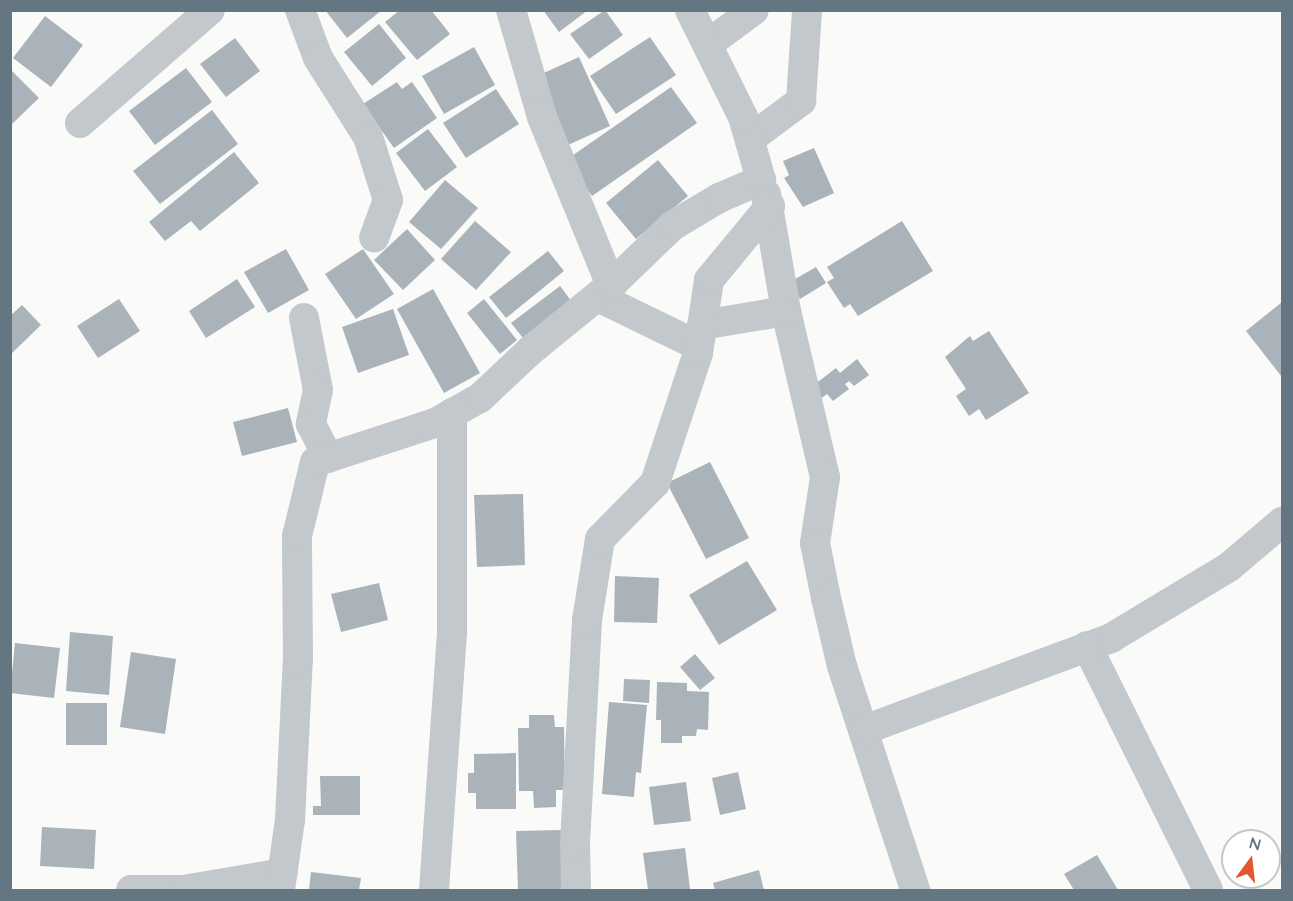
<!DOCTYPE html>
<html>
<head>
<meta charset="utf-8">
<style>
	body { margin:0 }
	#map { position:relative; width:1293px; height:901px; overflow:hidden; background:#fafaf8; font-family:Quicksand,sans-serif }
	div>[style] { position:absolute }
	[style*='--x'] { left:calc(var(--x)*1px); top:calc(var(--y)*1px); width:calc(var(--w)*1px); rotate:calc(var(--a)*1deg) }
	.building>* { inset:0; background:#aab3b9 }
	.street>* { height:30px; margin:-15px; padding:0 15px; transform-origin:15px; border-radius:15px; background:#c3c8cc }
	span { translate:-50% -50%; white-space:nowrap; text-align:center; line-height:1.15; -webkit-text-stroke:6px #fff; paint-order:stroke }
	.frame { position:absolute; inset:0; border:12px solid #657683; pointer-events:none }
	.north { position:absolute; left:1221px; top:829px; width:60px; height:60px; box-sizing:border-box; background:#fff; border:2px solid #c1c8cd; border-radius:50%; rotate:15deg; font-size:16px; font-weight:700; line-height:24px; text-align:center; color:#657683 }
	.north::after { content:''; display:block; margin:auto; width:21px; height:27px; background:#e4572e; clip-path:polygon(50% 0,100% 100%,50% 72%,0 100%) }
</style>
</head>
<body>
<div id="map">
	<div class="building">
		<div style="clip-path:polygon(325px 10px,382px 10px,347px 38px)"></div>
		<div style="clip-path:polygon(400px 10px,431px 10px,450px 34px,417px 60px,385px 22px)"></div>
		<div style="clip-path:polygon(543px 10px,588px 10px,559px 32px)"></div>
		<div style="clip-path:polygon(605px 10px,623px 35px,589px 59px,570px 34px)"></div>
		<div style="clip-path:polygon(45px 16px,83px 45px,51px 87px,13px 58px)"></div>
		<div style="clip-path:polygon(379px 24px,406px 58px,372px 86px,344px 52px)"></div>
		<div style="clip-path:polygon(650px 37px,676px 75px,616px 114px,590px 76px)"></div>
		<div style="clip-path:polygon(235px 38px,260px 71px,226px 97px,200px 64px)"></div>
		<div style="clip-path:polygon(474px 47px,495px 85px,444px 114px,422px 76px)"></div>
		<div style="clip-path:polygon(579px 57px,610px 126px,568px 145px,537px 76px)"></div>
		<div style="clip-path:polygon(186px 68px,212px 102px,155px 145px,129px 111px)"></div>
		<div style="clip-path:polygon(10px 69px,39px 98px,10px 126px)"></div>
		<div style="clip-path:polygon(397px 82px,402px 89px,412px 82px,437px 118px,394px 148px,363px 104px)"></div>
		<div style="clip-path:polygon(671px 87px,697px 123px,592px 196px,566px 160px)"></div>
		<div style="clip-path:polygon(496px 89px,519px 124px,466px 158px,443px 123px)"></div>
		<div style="clip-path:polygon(212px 110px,238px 144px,160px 204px,133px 171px)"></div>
		<div style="clip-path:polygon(428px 129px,457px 167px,425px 191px,396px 153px)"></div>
		<div style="clip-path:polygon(814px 148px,834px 193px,803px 207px,784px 178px,789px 175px,783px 161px)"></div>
		<div style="clip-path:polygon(234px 152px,259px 183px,200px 231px,191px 221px,165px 241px,149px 222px)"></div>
		<div style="clip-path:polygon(658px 160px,688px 196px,636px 239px,606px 203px)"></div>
		<div style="clip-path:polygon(445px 180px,478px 208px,441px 249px,409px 222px)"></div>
		<div style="clip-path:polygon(475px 221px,511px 252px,476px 290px,441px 259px)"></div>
		<div style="clip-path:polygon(902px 221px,933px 271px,858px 316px,850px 304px,844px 308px,827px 282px,834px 278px,827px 267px)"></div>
		<div style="clip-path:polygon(407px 229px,435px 260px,403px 290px,374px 260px)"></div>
		<div style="clip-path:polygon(286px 249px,309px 290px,268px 313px,244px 272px)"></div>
		<div style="clip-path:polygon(363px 249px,394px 294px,356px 319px,325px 274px)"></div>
		<div style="clip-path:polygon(548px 251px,564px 271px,506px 318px,489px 297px)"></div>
		<div style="clip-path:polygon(816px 267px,826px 283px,800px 299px,790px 282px)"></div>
		<div style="clip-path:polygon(237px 279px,255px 307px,206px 338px,189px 311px)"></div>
		<div style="clip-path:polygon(560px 286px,572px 302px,523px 338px,511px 323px)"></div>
		<div style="clip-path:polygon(433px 289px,480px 373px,444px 393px,397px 309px)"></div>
		<div style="clip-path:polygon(119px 299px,140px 331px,98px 358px,77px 326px)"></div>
		<div style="clip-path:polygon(484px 299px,517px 340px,500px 354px,467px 313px)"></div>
		<div style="clip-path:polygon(1282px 302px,1282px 377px,1246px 331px)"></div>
		<div style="clip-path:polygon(22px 305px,41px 325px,10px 355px,10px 316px)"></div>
		<div style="clip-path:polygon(393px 309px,409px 355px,358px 373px,342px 327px)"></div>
		<div style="clip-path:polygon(989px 331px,1029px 393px,986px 420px,979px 409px,969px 416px,956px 396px,966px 389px,945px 357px,970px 336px,973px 341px)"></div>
		<div style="clip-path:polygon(857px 359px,869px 375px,854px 386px,849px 381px,845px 384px,849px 389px,833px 401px,827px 394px,819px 400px,810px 388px,836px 368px,840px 373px)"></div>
		<div style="clip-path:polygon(288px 408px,297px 442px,242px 456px,233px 422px)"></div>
		<div style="clip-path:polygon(710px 462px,749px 538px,706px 559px,667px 483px)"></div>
		<div style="clip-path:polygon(523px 494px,525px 565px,477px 567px,474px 495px)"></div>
		<div style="clip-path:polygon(747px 561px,777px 610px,719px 645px,689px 595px)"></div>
		<div style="clip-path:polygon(615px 576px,659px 578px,657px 623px,614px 622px)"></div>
		<div style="clip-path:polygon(379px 583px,388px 620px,341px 632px,331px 594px)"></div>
		<div style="clip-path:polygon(70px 632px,113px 636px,109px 695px,66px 691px)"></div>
		<div style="clip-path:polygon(15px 643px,60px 648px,54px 698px,10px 693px)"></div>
		<div style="clip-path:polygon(131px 652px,176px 659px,165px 734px,120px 727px)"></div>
		<div style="clip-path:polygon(695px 654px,715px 678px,700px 690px,680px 667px)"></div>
		<div style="clip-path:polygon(624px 679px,650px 680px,649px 703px,623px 701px)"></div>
		<div style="clip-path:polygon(657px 682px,687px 683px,687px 691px,709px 692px,708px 730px,697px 729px,696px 736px,682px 736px,682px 743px,661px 743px,661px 720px,656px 720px)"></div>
		<div style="clip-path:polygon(609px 702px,647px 705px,641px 773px,636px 772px,634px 797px,602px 794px)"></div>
		<div style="clip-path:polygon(66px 703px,107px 703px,107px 745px,66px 745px)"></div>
		<div style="clip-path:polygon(529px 715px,554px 715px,555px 727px,564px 727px,565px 790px,556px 790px,556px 807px,534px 808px,533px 791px,519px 791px,518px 728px,529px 728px)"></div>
		<div style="clip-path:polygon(516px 753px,516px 809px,476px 809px,476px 793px,468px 793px,468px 773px,474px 773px,474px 754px)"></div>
		<div style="clip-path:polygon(738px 772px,746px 809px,720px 815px,712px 778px)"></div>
		<div style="clip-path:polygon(320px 776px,360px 776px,360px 815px,313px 815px,313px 806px,321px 806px)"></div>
		<div style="clip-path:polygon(686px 782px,691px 821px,654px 825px,649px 787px)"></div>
		<div style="clip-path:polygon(42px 827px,96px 830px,94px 869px,40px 866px)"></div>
		<div style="clip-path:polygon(562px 830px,564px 890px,518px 890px,516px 831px)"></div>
		<div style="clip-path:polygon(685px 848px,690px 889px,648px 890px,643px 853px)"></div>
		<div style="clip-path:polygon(1097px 855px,1118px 890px,1074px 890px,1064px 874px)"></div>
		<div style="clip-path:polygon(759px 870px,764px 890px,715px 890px,713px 883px)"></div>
		<div style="clip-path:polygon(311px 872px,361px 878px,359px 890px,309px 890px)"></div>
	</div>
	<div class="street">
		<div style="--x:300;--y:10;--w:51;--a:69.4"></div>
		<div style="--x:318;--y:58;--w:93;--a:57.7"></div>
		<div style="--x:368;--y:137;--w:66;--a:72.4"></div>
		<div style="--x:388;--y:200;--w:40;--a:110.2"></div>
		<div style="--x:511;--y:10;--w:111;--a:73.8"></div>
		<div style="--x:542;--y:117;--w:182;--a:67.7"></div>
		<div style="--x:708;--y:44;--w:57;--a:-36.5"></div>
		<div style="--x:80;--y:123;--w:172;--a:-41"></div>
		<div style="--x:750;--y:139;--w:64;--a:-36.7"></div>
		<div style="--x:801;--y:101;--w:91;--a:-86.2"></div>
		<div style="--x:766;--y:194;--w:119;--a:80.3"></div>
		<div style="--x:786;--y:311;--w:171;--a:76.8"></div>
		<div style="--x:825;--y:477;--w:67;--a:98.6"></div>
		<div style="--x:815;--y:543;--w:56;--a:78.7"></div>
		<div style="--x:826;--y:598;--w:70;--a:76.8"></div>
		<div style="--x:842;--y:666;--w:236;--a:71.9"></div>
		<div style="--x:598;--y:297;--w:112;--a:25.9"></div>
		<div style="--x:304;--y:318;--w:73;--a:79"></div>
		<div style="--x:318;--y:390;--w:35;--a:102"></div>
		<div style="--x:311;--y:424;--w:38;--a:63"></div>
		<div style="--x:702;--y:325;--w:85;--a:-9.5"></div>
		<div style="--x:1087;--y:646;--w:272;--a:63.6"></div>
		<div style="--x:864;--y:730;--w:264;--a:-20.4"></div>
		<div style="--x:1111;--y:638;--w:138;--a:-31"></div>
		<div style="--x:1229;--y:567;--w:70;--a:-40.3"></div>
		<div style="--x:131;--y:890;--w:52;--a:0"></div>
		<div style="--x:183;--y:890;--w:101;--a:-9.6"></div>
		<div style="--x:280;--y:890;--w:71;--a:-81.9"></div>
		<div style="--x:290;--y:820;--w:161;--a:-87.2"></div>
		<div style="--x:298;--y:659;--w:123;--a:-90.5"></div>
		<div style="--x:297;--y:536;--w:76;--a:-76.3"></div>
		<div style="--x:315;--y:462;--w:126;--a:-18"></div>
		<div style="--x:435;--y:423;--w:51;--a:-29.1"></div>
		<div style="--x:480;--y:398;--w:70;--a:-43.3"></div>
		<div style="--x:531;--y:350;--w:103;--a:-39.1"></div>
		<div style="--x:611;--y:285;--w:85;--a:-44"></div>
		<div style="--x:672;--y:226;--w:55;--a:-30.8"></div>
		<div style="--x:719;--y:198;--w:46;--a:-23.2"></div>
		<div style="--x:761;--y:180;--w:66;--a:-105.9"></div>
		<div style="--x:743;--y:117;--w:119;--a:-116.4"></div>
		<div style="--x:434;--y:890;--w:258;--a:-86"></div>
		<div style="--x:452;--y:633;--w:220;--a:-90"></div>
		<div style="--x:576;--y:890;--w:47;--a:-91.2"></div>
		<div style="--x:575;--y:843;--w:223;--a:-86.9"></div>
		<div style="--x:587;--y:620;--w:82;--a:-80.9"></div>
		<div style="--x:600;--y:539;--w:78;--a:-45.5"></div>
		<div style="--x:655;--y:483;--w:137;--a:-71.7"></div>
		<div style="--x:698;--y:353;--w:74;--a:-81.4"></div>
		<div style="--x:709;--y:280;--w:96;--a:-50.5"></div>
	</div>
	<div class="frame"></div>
	<div class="north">N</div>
</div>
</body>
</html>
